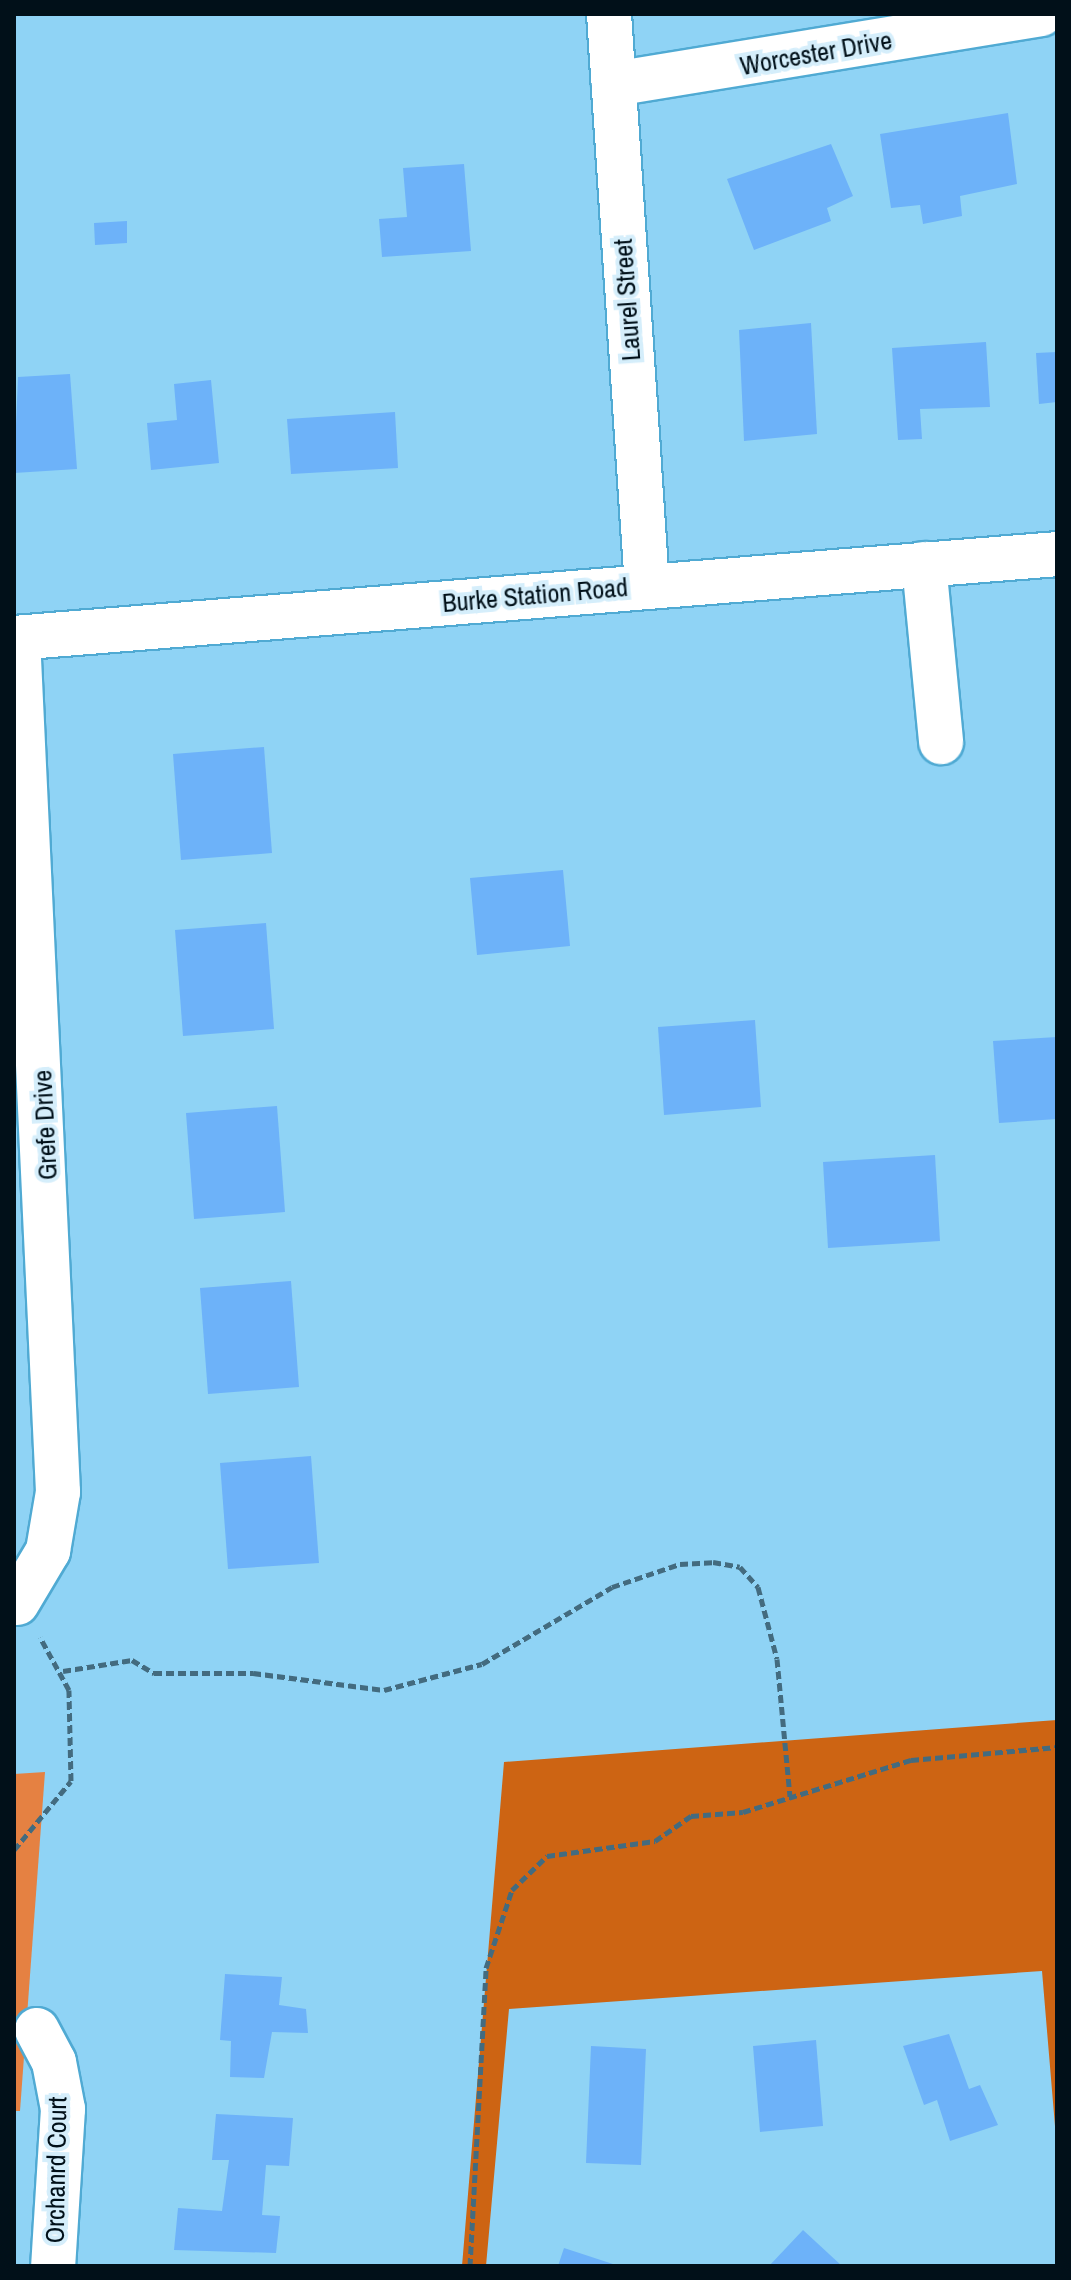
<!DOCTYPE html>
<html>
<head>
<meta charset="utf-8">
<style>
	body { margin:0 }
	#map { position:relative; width:1071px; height:2280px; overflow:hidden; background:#8fd3f5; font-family:"Archivo Narrow",sans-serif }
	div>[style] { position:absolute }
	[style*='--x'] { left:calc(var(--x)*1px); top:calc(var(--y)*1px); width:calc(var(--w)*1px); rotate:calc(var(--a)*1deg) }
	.green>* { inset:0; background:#e58142 }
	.forest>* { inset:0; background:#cd6413 }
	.building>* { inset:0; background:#6db2f9 }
	.path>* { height:5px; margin-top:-2.5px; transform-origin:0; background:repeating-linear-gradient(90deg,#436b7f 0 8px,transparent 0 12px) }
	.roads { filter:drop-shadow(2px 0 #50aad3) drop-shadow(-2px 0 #50aad3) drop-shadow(0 2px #50aad3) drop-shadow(0 -2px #50aad3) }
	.minor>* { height:44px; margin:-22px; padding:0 22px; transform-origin:22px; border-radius:22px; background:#fff }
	span { translate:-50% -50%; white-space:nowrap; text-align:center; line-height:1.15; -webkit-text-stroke:8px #d5eefb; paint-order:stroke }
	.street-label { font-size:26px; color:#011019 }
	.frame { position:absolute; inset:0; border:16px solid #011019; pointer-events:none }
</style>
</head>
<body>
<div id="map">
	<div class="green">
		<div style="clip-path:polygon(45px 1772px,20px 2111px,14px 2111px,14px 1774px)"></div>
	</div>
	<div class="forest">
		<div style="clip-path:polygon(1057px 1720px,1057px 2150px,1042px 1971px,509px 2009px,486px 2266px,462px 2266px,504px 1762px)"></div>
	</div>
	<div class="building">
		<div style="clip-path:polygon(1008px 113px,1017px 184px,960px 196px,962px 216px,923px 224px,920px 205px,891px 208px,880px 134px)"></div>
		<div style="clip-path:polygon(831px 144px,853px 196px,827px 208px,831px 221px,754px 250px,727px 179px)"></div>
		<div style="clip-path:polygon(464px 164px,471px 251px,382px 257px,379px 219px,407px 217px,403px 168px)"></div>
		<div style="clip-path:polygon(127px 221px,127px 243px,95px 245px,94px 223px)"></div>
		<div style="clip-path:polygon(811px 323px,817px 434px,744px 441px,739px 330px)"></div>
		<div style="clip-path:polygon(986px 342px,990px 407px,920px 409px,922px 439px,898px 440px,892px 348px)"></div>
		<div style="clip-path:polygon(1057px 352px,1057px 402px,1039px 404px,1036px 353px)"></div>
		<div style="clip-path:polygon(70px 374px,77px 469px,14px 473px,18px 377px)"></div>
		<div style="clip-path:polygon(211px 380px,219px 463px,151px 470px,147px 423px,177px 420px,174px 384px)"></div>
		<div style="clip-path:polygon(395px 412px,398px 468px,291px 474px,287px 419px)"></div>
		<div style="clip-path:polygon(264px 747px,272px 853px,181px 860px,173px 754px)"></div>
		<div style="clip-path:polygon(563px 870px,570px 946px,477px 955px,470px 878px)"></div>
		<div style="clip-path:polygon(266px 923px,274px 1029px,183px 1036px,175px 930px)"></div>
		<div style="clip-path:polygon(755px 1020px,761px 1107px,664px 1115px,658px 1027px)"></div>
		<div style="clip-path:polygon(1057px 1037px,1057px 1119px,999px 1123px,993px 1041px)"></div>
		<div style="clip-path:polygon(277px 1106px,285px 1212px,194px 1219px,186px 1113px)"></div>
		<div style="clip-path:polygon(935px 1155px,940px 1241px,828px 1248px,823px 1162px)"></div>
		<div style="clip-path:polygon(291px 1281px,299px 1387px,208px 1394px,200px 1288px)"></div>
		<div style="clip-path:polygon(311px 1456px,319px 1563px,228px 1569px,220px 1463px)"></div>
		<div style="clip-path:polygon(225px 1974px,282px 1977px,279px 2005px,306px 2009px,308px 2033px,272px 2032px,264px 2078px,230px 2077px,231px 2041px,220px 2040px)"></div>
		<div style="clip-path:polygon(949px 2034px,969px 2089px,980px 2085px,998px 2125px,950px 2141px,937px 2100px,924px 2105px,903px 2046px)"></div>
		<div style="clip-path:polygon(816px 2040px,823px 2126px,760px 2132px,753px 2046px)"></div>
		<div style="clip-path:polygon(591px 2046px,646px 2049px,641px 2165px,586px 2163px)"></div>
		<div style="clip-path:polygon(216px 2114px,293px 2118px,289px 2166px,266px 2165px,262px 2215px,280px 2216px,276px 2253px,174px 2250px,178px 2208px,222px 2211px,229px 2160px,212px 2160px)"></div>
		<div style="clip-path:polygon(803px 2230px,842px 2266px,769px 2266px)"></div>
		<div style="clip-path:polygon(564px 2248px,616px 2265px,616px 2266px,558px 2266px)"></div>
	</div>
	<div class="path">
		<div style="--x:63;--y:1671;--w:70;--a:-9.1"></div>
		<div style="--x:132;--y:1660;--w:26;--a:31"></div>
		<div style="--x:154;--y:1673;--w:99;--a:0"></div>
		<div style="--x:253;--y:1673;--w:132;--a:7.4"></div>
		<div style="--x:384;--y:1690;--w:101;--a:-14.9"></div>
		<div style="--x:482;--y:1664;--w:151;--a:-30.6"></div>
		<div style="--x:612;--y:1587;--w:72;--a:-18.7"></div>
		<div style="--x:680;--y:1564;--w:33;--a:-3"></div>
		<div style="--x:713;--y:1562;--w:27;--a:10"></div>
		<div style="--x:740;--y:1567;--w:27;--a:48"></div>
		<div style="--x:758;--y:1587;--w:74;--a:75.2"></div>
		<div style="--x:777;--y:1659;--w:138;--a:84.6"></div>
		<div style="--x:14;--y:1850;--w:89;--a:-50.4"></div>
		<div style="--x:71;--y:1781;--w:91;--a:-91.3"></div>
		<div style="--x:69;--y:1690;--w:60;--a:-118.7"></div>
		<div style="--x:470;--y:2266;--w:298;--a:-86.9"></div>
		<div style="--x:486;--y:1968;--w:82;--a:-71.6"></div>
		<div style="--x:512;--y:1890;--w:49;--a:-44.2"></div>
		<div style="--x:547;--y:1856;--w:109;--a:-7.9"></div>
		<div style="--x:655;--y:1841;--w:44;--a:-34.8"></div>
		<div style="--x:691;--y:1816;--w:52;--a:-4.4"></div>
		<div style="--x:743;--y:1812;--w:176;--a:-17.2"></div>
		<div style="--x:911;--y:1760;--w:147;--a:-5.1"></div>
	</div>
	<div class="roads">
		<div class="minor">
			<div style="--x:609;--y:14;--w:573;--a:86.2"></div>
			<div style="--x:614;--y:84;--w:433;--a:-9.3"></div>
			<div style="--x:924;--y:564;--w:179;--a:84.5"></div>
			<div style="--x:14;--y:638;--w:1046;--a:-4.6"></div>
			<div style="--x:17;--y:1603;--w:61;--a:-59.2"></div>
			<div style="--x:48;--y:1551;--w:60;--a:-80.4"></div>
			<div style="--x:58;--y:1492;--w:855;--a:-92.68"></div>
			<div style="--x:37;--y:2030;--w:36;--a:62"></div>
			<div style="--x:54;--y:2062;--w:48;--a:79.2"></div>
			<div style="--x:63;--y:2109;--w:157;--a:93.6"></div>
		</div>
	</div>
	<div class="street-label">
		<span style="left:816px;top:53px;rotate:-10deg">Worcester Drive</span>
		<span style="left:627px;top:300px;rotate:-94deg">Laurel Street</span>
		<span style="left:535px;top:595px;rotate:-5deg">Burke Station Road</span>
		<span style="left:45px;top:1125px;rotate:-93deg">Grefe Drive</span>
		<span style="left:56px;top:2170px;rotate:-89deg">Orchanrd Court</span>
	</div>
	<div class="frame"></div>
</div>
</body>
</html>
